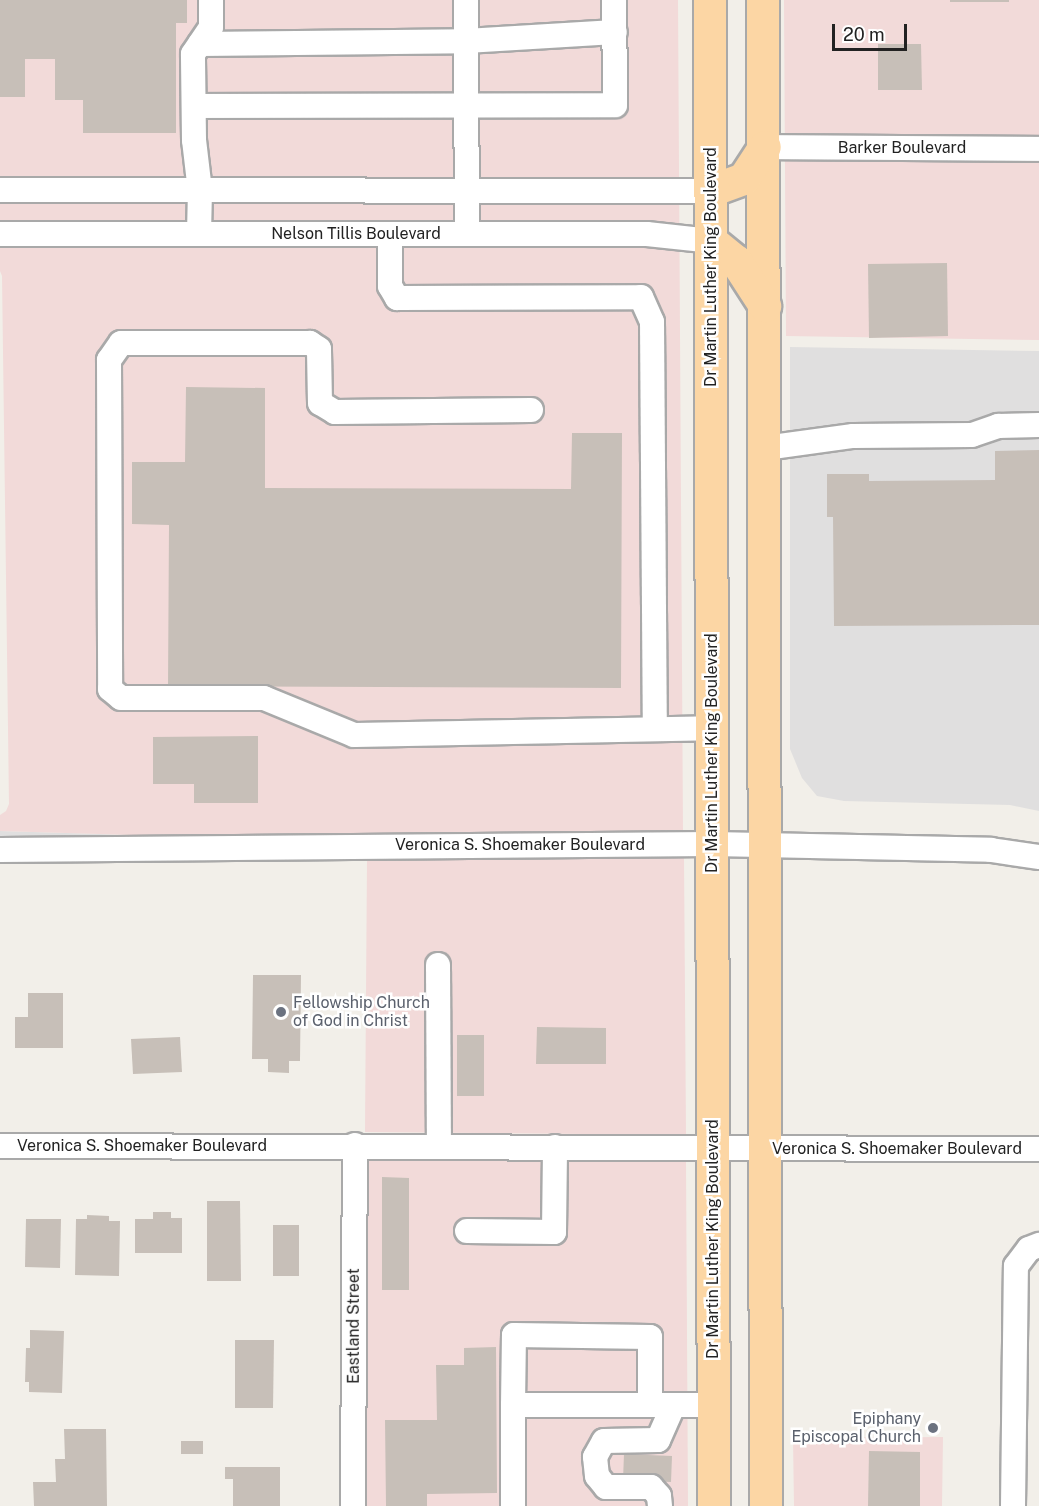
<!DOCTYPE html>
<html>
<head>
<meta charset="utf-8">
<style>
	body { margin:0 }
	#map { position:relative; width:1039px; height:1506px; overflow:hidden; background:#f2efe9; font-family:"Public Sans",sans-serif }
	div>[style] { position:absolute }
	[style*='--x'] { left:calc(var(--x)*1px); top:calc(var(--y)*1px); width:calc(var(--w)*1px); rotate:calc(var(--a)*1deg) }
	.residential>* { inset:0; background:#e0dfdf }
	.commercial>* { inset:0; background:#f2dad9 }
	.building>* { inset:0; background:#c7bfb8 }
	.roads { filter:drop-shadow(2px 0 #a9a9a9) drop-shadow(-2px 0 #a9a9a9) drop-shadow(0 2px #a9a9a9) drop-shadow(0 -2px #a9a9a9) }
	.minor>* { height:24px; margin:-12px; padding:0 12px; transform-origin:12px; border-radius:12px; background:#fff }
	.major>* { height:32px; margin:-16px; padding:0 16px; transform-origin:16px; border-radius:16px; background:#fcd6a4 }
	.dots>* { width:16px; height:16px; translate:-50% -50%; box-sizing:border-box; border:3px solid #fff; border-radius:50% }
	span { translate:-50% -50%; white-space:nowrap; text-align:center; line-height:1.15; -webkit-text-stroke:5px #fff; paint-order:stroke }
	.street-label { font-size:16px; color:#222 }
	.worship-label { font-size:16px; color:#5b616d }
	.left { translate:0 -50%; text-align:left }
	.right { translate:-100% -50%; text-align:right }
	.scale { position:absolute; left:832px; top:24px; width:75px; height:27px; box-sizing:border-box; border:3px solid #222; border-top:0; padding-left:8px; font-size:18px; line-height:21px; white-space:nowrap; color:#222; -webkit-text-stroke:4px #fff; paint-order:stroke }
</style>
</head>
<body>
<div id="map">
	<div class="residential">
		<div style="clip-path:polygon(790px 347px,1039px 351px,1039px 811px,1010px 805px,844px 801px,817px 796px,802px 778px,790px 749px)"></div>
		<div style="clip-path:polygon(0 831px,132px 835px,0 836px)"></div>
	</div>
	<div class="commercial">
		<div style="clip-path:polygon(0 0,678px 0,683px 831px,132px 835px,0 831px,0 815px,6px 811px,9px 804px,2px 276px,0 271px)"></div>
		<div style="clip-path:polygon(784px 0,1039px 0,1039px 340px,786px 336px)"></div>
		<div style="clip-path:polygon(684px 857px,686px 1135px,365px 1132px,367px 860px)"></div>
		<div style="clip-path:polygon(364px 1159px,686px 1162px,688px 1506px,361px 1506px)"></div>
		<div style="clip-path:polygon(943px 1437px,942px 1506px,794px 1506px,793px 1438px)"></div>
	</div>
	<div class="building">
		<div style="clip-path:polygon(0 0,187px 0,187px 23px,176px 23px,176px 133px,83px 133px,83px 100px,55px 100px,55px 59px,25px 59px,25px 97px,0 97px)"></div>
		<div style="clip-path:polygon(950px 0,1009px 0,1009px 2px,950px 2px)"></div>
		<div style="clip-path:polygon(878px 44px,921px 44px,922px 90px,878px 90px)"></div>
		<div style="clip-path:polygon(947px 263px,948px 336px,869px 338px,868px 264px)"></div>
		<div style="clip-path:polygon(186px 387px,265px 388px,265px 488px,571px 489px,572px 433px,622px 433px,621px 688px,168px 686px,169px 525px,132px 524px,132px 462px,185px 462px)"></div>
		<div style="clip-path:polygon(1039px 450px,1039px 625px,834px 626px,833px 517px,827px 517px,827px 474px,869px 474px,869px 481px,995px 480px,995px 451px)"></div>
		<div style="clip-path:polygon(258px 736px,258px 803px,194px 803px,194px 784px,153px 784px,153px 737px)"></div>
		<div style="clip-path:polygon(253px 975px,301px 975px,300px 1061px,289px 1061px,289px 1073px,268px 1072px,268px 1059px,252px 1059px)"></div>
		<div style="clip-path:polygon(28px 993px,63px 993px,63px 1048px,15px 1048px,15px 1017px,28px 1017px)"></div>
		<div style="clip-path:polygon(537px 1027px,606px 1028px,606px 1064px,536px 1064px)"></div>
		<div style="clip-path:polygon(457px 1035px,484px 1035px,484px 1096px,457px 1096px)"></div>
		<div style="clip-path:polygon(180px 1037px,182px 1072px,133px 1074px,131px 1039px)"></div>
		<div style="clip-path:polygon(382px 1177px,409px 1178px,409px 1290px,382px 1290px)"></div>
		<div style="clip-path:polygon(207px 1201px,240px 1201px,241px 1281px,207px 1281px)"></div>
		<div style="clip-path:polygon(153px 1212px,171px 1212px,171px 1218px,182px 1218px,182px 1253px,135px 1253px,135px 1219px,153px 1219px)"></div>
		<div style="clip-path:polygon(87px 1215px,109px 1216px,109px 1221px,120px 1221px,119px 1276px,75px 1275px,76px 1219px,87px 1219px)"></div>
		<div style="clip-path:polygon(26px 1219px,61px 1219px,60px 1268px,25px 1267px)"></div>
		<div style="clip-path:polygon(273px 1225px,299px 1225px,299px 1276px,273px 1276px)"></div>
		<div style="clip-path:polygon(30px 1330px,64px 1331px,62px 1393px,29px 1392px,29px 1382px,25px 1382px,26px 1348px,30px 1348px)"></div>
		<div style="clip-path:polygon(235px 1340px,274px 1340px,273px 1408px,235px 1408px)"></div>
		<div style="clip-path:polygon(496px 1347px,497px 1493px,427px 1494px,427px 1506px,386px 1506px,385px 1420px,437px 1420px,436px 1365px,464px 1365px,464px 1348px)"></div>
		<div style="clip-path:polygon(64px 1429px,106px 1429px,107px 1506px,34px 1506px,33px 1482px,56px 1482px,55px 1459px,65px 1459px)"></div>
		<div style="clip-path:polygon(181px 1441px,203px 1441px,203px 1454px,181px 1454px)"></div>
		<div style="clip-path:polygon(869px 1451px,920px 1452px,920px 1506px,868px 1506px)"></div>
		<div style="clip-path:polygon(624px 1454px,672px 1456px,671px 1482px,623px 1480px)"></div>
		<div style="clip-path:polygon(225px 1467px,280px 1467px,280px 1506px,233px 1506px,233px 1479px,225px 1479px)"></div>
	</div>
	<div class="roads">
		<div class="minor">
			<div style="--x:466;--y:0;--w:234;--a:89.8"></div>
			<div style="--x:200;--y:44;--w:266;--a:-0.6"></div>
			<div style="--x:466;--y:41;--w:149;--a:-3.5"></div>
			<div style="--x:194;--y:106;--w:421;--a:-0.1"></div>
			<div style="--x:615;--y:105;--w:105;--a:-90.5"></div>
			<div style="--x:765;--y:147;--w:274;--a:0.4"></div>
			<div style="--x:0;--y:190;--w:711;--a:0.08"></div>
			<div style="--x:0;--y:234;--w:647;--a:0"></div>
			<div style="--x:647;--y:234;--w:64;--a:6.2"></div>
			<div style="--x:199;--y:234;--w:43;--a:-88.7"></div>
			<div style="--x:200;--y:191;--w:51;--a:-96.7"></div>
			<div style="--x:194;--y:140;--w:86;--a:-90.7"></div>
			<div style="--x:193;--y:54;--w:32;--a:-56"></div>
			<div style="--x:211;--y:27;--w:27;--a:-90"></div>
			<div style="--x:390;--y:234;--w:52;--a:90"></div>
			<div style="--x:390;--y:286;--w:14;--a:60"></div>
			<div style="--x:397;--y:298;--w:244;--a:-0.2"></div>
			<div style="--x:641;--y:297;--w:27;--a:66"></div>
			<div style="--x:652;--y:322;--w:406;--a:89.6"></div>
			<div style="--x:531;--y:410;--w:196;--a:179.4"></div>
			<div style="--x:335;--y:412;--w:17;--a:-149"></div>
			<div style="--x:320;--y:403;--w:54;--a:-91.1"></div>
			<div style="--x:319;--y:349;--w:11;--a:-146"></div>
			<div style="--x:310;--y:343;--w:189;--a:180"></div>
			<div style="--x:121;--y:343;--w:21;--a:125"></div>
			<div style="--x:109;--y:360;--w:329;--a:89.8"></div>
			<div style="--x:110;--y:689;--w:14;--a:39"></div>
			<div style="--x:121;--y:698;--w:143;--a:0"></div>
			<div style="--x:264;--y:698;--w:97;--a:22.3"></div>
			<div style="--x:354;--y:735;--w:358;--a:-1.1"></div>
			<div style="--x:765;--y:448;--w:89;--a:-7.8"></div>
			<div style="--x:853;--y:436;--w:119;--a:-0.5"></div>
			<div style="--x:972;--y:435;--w:28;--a:-19"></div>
			<div style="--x:998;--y:426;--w:41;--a:-1.4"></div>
			<div style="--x:0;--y:850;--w:713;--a:-0.48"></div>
			<div style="--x:713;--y:844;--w:278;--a:1.2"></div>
			<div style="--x:991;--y:850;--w:49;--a:8.3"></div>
			<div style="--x:438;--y:965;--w:181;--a:89.7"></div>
			<div style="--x:0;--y:1146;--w:1039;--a:0.17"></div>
			<div style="--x:467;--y:1231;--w:87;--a:0.7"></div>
			<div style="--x:554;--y:1232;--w:85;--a:-89.3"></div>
			<div style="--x:513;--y:1405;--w:70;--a:-89.2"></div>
			<div style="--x:514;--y:1335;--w:136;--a:0.8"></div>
			<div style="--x:650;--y:1337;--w:68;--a:90"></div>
			<div style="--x:353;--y:1506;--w:361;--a:-89.7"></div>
			<div style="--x:513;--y:1506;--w:101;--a:-90"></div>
			<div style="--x:513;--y:1405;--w:201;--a:0"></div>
			<div style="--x:660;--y:1506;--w:10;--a:-96"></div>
			<div style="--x:659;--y:1496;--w:12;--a:-132"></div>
			<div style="--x:651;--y:1487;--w:45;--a:180"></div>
			<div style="--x:606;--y:1487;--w:14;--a:-129"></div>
			<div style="--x:597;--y:1476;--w:19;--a:-96"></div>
			<div style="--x:595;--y:1457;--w:18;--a:-61"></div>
			<div style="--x:604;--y:1441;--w:54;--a:-1.1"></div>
			<div style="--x:658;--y:1440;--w:37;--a:-66"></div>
			<div style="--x:1013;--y:1506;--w:240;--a:-89.3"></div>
			<div style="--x:1016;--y:1266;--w:21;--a:-53"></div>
			<div style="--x:1029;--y:1249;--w:11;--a:-22"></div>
		</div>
		<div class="major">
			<div style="--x:710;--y:0;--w:1506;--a:89.85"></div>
			<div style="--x:763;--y:0;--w:1506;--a:89.89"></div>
			<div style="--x:711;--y:191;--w:35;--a:-20"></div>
			<div style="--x:744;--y:179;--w:38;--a:-57"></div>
			<div style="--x:711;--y:241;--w:32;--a:39"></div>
			<div style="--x:736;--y:261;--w:54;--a:57.2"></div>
		</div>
	</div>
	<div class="dots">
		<div style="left:281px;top:1012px;background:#6b7280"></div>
		<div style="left:933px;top:1428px;background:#6b7280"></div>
	</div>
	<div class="street-label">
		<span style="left:902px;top:148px">Barker Boulevard</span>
		<span style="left:356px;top:234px">Nelson Tillis Boulevard</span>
		<span style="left:711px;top:267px;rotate:-90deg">Dr Martin Luther King Boulevard</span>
		<span style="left:712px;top:753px;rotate:-90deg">Dr Martin Luther King Boulevard</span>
		<span style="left:520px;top:845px">Veronica S. Shoemaker Boulevard</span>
		<span style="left:142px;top:1146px">Veronica S. Shoemaker Boulevard</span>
		<span style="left:897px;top:1149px">Veronica S. Shoemaker Boulevard</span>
		<span style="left:713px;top:1239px;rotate:-90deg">Dr Martin Luther King Boulevard</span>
		<span style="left:354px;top:1326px;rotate:-90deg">Eastland Street</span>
	</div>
	<div class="worship-label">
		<span class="left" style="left:293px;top:1012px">Fellowship Church<br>of God in Christ</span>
		<span class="right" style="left:921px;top:1428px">Epiphany<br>Episcopal Church</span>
	</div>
	<div class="scale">20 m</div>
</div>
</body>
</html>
